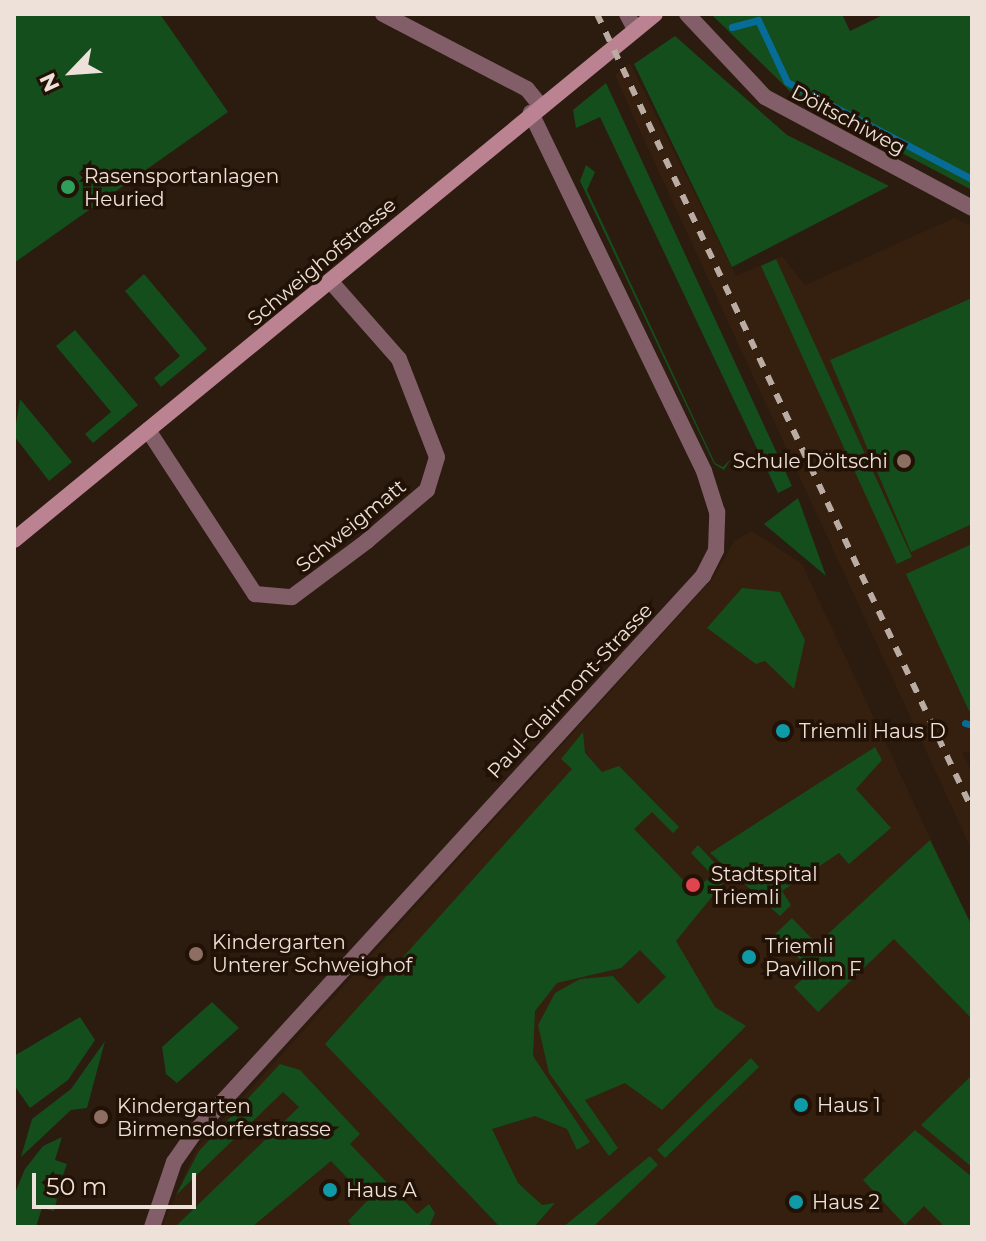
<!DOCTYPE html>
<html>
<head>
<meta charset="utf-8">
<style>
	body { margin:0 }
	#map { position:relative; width:986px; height:1241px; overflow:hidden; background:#2c1b0f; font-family:Montserrat,sans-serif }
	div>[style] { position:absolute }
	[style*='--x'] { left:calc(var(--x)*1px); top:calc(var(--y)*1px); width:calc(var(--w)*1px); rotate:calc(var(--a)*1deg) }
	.built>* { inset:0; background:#351f0e }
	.green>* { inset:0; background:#144e1d }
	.stream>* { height:7px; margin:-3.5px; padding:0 3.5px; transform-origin:3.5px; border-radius:3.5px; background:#076d98 }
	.minor>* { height:16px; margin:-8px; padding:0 8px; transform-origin:8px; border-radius:8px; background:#825f68 }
	.secondary>* { height:16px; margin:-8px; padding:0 8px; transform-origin:8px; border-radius:8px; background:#bb8291 }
	.rail>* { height:6px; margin-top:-3px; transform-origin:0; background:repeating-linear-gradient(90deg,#baaca3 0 10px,transparent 0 20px) }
	.dots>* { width:22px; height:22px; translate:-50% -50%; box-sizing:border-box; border:4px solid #221206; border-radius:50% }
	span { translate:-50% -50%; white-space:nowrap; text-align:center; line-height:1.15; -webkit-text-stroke:7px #221206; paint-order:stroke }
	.street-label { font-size:20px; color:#ede1d9 }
	.poi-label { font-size:20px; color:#ede1d9 }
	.left { translate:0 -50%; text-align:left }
	.right { translate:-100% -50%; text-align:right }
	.frame { position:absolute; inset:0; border:16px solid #ede1d9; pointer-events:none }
	.north { position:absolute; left:32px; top:32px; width:80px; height:80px; -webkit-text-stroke:6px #221206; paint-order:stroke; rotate:245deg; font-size:22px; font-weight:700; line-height:32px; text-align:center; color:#ede1d9 }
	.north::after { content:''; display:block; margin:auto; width:28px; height:36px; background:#ede1d9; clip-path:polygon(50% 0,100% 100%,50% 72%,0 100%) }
	.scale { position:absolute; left:32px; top:1173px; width:164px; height:36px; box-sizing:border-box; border:4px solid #ede1d9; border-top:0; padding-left:10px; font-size:24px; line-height:28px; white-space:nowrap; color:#ede1d9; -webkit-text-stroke:6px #221206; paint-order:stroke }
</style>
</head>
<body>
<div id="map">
	<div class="built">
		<div style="clip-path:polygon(630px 63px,736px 276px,782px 256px,805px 285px,954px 218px,972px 226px,972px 753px,962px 752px,972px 773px,972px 851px,635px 120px,615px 75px)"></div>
		<div style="clip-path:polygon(752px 531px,802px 564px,972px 927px,972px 1227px,162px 1227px,196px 1149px,714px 577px,734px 541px)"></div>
	</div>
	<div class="green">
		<div style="clip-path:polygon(14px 14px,160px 14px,228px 112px,14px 263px)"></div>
		<div style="clip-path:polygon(711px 14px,842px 14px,850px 31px,885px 14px,972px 14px,972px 190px,796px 97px)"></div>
		<div style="clip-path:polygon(675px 36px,787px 135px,889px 186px,732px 267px,634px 64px)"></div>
		<div style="clip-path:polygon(606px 83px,792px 486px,778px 493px,600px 117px,576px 128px,573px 110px)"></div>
		<div style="clip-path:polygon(586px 165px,595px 172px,587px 190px,715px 463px,723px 467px,731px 459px,724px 470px,714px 464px,580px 181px)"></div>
		<div style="clip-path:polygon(776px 259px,912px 557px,897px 564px,761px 266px)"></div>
		<div style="clip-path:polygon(144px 274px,207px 349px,161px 387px,154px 378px,180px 356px,125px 291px)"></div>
		<div style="clip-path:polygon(972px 298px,972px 524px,911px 552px,830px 360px)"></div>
		<div style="clip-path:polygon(75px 330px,138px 405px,93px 443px,85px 434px,111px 412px,56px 346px)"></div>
		<div style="clip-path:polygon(20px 399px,72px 462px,49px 481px,14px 436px)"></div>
		<div style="clip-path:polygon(798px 498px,826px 576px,764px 524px)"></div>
		<div style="clip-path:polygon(972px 544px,972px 710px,969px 711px,906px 574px)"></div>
		<div style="clip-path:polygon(742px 588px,780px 592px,805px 640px,794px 689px,765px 661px,756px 664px,707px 628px)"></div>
		<div style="clip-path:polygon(583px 732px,585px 753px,602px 772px,619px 766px,679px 827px,673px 833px,652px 812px,634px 829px,694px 891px,712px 875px,691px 853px,698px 845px,728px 877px,676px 941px,715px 1007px,746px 1026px,662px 1110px,625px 1083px,585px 1100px,618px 1148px,609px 1156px,549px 1073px,538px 1025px,555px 993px,580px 979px,613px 976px,638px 1004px,666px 977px,640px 950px,621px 968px,557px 983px,535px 1011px,533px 1056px,590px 1142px,577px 1150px,567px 1129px,535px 1116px,492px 1129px,518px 1183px,542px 1205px,555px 1203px,534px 1227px,500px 1227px,325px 1044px,572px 769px,561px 759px)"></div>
		<div style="clip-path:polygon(875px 747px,882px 760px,856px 789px,891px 828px,849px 864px,839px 853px,782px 891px,791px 905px,780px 916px,710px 853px)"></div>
		<div style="clip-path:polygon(930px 840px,972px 926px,972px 1019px,894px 939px,818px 1012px,794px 987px,811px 971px,775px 934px,792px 918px,817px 944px)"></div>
		<div style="clip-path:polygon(212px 1002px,239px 1028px,177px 1083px,166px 1074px,162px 1047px)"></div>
		<div style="clip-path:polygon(80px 1017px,95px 1040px,68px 1080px,30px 1108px,14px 1085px,14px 1056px)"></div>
		<div style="clip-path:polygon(105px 1041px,87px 1108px,71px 1110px,21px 1157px,32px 1119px,71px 1089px)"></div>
		<div style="clip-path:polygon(751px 1058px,759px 1067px,665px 1158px,657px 1150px)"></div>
		<div style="clip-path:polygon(280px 1064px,300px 1070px,360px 1134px,350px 1144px,417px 1214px,429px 1204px,435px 1213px,429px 1227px,353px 1227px,348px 1221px,368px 1200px,331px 1161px,252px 1227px,175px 1227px,299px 1107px,283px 1092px,176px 1195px,199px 1151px)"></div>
		<div style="clip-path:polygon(972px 1075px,972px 1167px,921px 1125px)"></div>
		<div style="clip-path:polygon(915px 1130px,972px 1177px,972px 1227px,945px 1227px,924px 1206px,905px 1225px,863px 1180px)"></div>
		<div style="clip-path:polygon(62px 1137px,55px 1160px,67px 1164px,63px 1175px,52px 1173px,45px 1195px,57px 1199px,54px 1211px,42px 1208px,36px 1227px,14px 1227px,14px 1195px,25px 1169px,43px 1146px)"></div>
		<div style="clip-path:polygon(650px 1156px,658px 1165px,593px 1227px,563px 1227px)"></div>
	</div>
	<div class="stream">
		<div style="--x:732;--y:27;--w:27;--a:-15"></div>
		<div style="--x:758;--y:20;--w:68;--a:64.9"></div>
		<div style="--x:787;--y:82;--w:209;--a:27.7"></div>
		<div style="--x:965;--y:723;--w:7;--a:16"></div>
	</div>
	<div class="minor">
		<div style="--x:383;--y:14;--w:162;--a:27.5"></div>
		<div style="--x:527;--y:89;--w:21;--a:51"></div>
		<div style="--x:627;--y:14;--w:17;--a:62"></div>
		<div style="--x:687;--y:14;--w:114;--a:46.8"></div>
		<div style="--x:765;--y:97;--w:235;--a:28.2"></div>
		<div style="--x:148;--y:430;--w:196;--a:56.9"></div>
		<div style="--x:255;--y:594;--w:37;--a:5"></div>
		<div style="--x:292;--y:597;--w:94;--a:-36.7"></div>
		<div style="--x:367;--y:541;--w:79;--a:-40.4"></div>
		<div style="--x:427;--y:490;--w:34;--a:-73"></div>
		<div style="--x:437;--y:457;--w:105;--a:-111.2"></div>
		<div style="--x:399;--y:359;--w:103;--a:-131.4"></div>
		<div style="--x:152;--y:1227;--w:69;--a:-71.3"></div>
		<div style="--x:174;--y:1162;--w:35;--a:-55"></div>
		<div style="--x:194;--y:1133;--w:755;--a:-47.58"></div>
		<div style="--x:703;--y:576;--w:29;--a:-63"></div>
		<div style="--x:716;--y:550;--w:38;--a:-88"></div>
		<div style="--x:717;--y:512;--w:43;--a:-107.6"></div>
		<div style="--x:704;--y:471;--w:398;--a:-115.8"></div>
	</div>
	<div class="secondary">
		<div style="--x:14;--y:540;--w:829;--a:-39.37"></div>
	</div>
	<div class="rail">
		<div style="--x:597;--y:14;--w:879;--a:64.75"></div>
	</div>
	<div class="dots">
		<div style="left:68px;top:187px;background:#2e9e5b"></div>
		<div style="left:904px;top:461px;background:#8d6e63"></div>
		<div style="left:783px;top:731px;background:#0f9aa8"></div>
		<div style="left:693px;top:885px;background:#e0444e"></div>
		<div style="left:196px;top:954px;background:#8d6e63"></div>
		<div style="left:749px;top:957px;background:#0f9aa8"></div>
		<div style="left:801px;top:1105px;background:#0f9aa8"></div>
		<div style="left:101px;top:1117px;background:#8d6e63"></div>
		<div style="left:330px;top:1190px;background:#0f9aa8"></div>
		<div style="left:796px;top:1202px;background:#0f9aa8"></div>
	</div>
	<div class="street-label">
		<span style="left:848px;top:120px;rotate:28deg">Döltschiweg</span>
		<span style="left:322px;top:262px;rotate:-40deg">Schweighofstrasse</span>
		<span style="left:351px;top:526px;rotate:-39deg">Schweigmatt</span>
		<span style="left:570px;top:691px;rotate:-47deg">Paul-Clairmont-Strasse</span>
	</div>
	<div class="poi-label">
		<span class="left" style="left:84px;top:188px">Rasensportanlagen<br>Heuried</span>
		<span class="right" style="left:888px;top:461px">Schule Döltschi</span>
		<span class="left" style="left:799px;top:731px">Triemli Haus D</span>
		<span class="left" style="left:711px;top:886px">Stadtspital<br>Triemli</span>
		<span class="left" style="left:212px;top:954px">Kindergarten<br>Unterer Schweighof</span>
		<span class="left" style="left:765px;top:958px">Triemli<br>Pavillon F</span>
		<span class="left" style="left:817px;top:1105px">Haus 1</span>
		<span class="left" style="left:117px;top:1118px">Kindergarten<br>Birmensdorferstrasse</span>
		<span class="left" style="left:346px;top:1190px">Haus A</span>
		<span class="left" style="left:812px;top:1202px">Haus 2</span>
	</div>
	<div class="frame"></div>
	<div class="north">N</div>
	<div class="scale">50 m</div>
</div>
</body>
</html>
